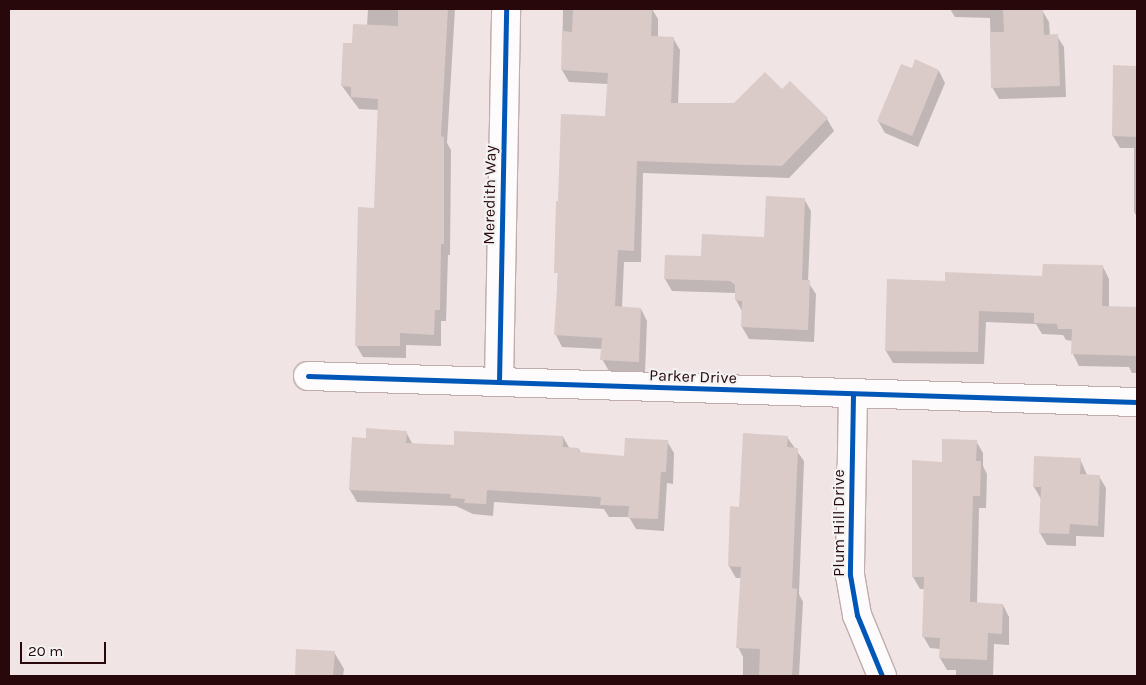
<!DOCTYPE html>
<html>
<head>
<meta charset="utf-8">
<style>
	body { margin:0 }
	#map { position:relative; width:1146px; height:685px; overflow:hidden; background:#f0e4e4; font-family:Karla,sans-serif }
	div>[style] { position:absolute }
	[style*='--x'] { left:calc(var(--x)*1px); top:calc(var(--y)*1px); width:calc(var(--w)*1px); rotate:calc(var(--a)*1deg) }
	.shadow>* { inset:0; background:#0003 }
	.building>* { inset:0; background:#dbcbc8 }
	.roads { filter:drop-shadow(1px 0 #c1acac) drop-shadow(-1px 0 #c1acac) drop-shadow(0 1px #c1acac) drop-shadow(0 -1px #c1acac) }
	.minor>* { height:28px; margin:-14px; padding:0 14px; transform-origin:14px; border-radius:14px; background:#fdfbfb }
	.cycleway>* { height:5px; margin:-2.5px; padding:0 2.5px; transform-origin:2.5px; border-radius:2.5px; background:#0057b8 }
	span { translate:-50% -50%; white-space:nowrap; text-align:center; line-height:1.15; -webkit-text-stroke:4px #f3f3f3; paint-order:stroke }
	.street-label { font-size:16px; color:#29080b }
	.frame { position:absolute; inset:0; border:10px solid #29080b; pointer-events:none }
	.scale { position:absolute; left:20px; top:642px; width:86px; height:22px; box-sizing:border-box; border:2px solid #29080b; border-top:0; padding-left:6px; font-size:15px; line-height:18px; white-space:nowrap; color:#29080b; -webkit-text-stroke:4px #f3f3f3; paint-order:stroke }
</style>
</head>
<body>
<div id="map">
	<div class="shadow">
		<div style="clip-path:polygon(368px 9px,455px 9px,447px 143px,451px 150px,450px 255px,448px 255px,446px 321px,441px 321px,441px 346px,406px 345px,406px 358px,363px 357px,356px 345px,375px 209px,379px 110px,359px 109px,342px 86px,344px 44px,354px 44px,367px 26px)"></div>
		<div style="clip-path:polygon(563px 9px,652px 9px,658px 19px,658px 37px,673px 38px,680px 50px,678px 104px,735px 104px,782px 90px,790px 82px,827px 119px,834px 131px,789px 178px,643px 173px,641px 262px,624px 262px,622px 308px,641px 309px,647px 321px,645px 373px,609px 371px,602px 359px,602px 349px,562px 347px,556px 335px,560px 202px,606px 117px,608px 84px,569px 82px,562px 70px)"></div>
		<div style="clip-path:polygon(950px 9px,1042px 10px,1049px 22px,1050px 36px,1057px 36px,1064px 47px,1066px 97px,999px 99px,992px 87px,990px 18px,955px 17px)"></div>
		<div style="clip-path:polygon(1114px 67px,1137px 67px,1137px 217px,1134px 212px,1134px 148px,1120px 148px,1113px 136px)"></div>
		<div style="clip-path:polygon(912px 69px,939px 71px,945px 83px,918px 147px,885px 133px,878px 121px)"></div>
		<div style="clip-path:polygon(804px 199px,811px 211px,808px 282px,816px 294px,814px 342px,749px 339px,742px 327px,742px 311px,736px 300px,736px 293px,672px 291px,665px 279px,702px 258px,765px 238px)"></div>
		<div style="clip-path:polygon(1103px 267px,1109px 279px,1109px 308px,1137px 309px,1137px 373px,1132px 373px,1129px 367px,1079px 366px,1073px 354px,1073px 341px,1066px 340px,1063px 335px,1042px 334px,1036px 324px,986px 322px,984px 364px,893px 363px,886px 351px,946px 282px,1044px 277px)"></div>
		<div style="clip-path:polygon(406px 432px,413px 445px,455px 447px,563px 437px,570px 449px,579px 449px,581px 454px,625px 457px,667px 441px,674px 453px,673px 484px,667px 483px,664px 531px,636px 529px,629px 517px,609px 517px,604px 509px,494px 502px,493px 516px,473px 514px,456px 506px,357px 502px,350px 490px,367px 439px)"></div>
		<div style="clip-path:polygon(787px 437px,804px 461px,799px 594px,803px 602px,799px 676px,743px 676px,743px 657px,738px 647px,742px 578px,736px 578px,729px 566px,740px 508px)"></div>
		<div style="clip-path:polygon(976px 441px,983px 453px,983px 466px,987px 474px,986px 508px,979px 508px,977px 604px,1003px 605px,1009px 617px,1009px 645px,994px 644px,993px 676px,956px 676px,956px 670px,947px 670px,940px 658px,940px 649px,930px 648px,923px 636px,925px 589px,920px 589px,913px 577px,943px 463px)"></div>
		<div style="clip-path:polygon(1080px 459px,1087px 475px,1099px 476px,1106px 488px,1104px 537px,1076px 536px,1076px 546px,1047px 545px,1040px 533px,1041px 499px,1034px 487px)"></div>
		<div style="clip-path:polygon(297px 651px,334px 652px,344px 669px,343px 676px,296px 676px)"></div>
	</div>
	<div class="building">
		<div style="clip-path:polygon(398px 9px,448px 9px,441px 136px,444px 137px,444px 244px,441px 244px,440px 310px,435px 310px,434px 335px,400px 333px,400px 346px,355px 346px,358px 207px,374px 208px,378px 99px,351px 97px,351px 87px,341px 86px,343px 43px,352px 43px,353px 24px,398px 26px)"></div>
		<div style="clip-path:polygon(573px 9px,652px 9px,651px 36px,674px 37px,671px 103px,734px 103px,765px 72px,782px 89px,790px 81px,828px 118px,782px 166px,637px 161px,634px 251px,618px 250px,615px 306px,641px 308px,639px 362px,600px 360px,602px 338px,554px 335px,558px 273px,554px 273px,556px 201px,558px 201px,561px 114px,605px 116px,608px 73px,561px 70px,562px 31px,572px 32px)"></div>
		<div style="clip-path:polygon(1043px 9px,1044px 35px,1058px 34px,1060px 86px,991px 88px,990px 32px,1004px 32px,1003px 10px)"></div>
		<div style="clip-path:polygon(915px 59px,939px 70px,912px 136px,877px 121px,901px 64px,912px 68px)"></div>
		<div style="clip-path:polygon(1113px 65px,1137px 66px,1137px 137px,1112px 136px)"></div>
		<div style="clip-path:polygon(766px 196px,805px 198px,802px 280px,810px 280px,808px 330px,741px 327px,742px 301px,735px 300px,735px 285px,730px 281px,664px 279px,665px 255px,701px 256px,702px 234px,764px 237px)"></div>
		<div style="clip-path:polygon(1043px 264px,1103px 265px,1102px 306px,1137px 307px,1137px 356px,1071px 354px,1072px 329px,1058px 329px,1057px 324px,1034px 323px,1034px 313px,979px 311px,978px 352px,885px 351px,887px 279px,945px 281px,945px 272px,1042px 276px)"></div>
		<div style="clip-path:polygon(366px 428px,407px 431px,406px 443px,454px 445px,454px 431px,563px 436px,563px 447px,579px 448px,579px 452px,624px 456px,625px 438px,668px 440px,666px 472px,661px 472px,658px 519px,628px 518px,629px 506px,600px 505px,601px 497px,487px 490px,486px 504px,464px 503px,465px 499px,450px 498px,451px 494px,349px 490px,352px 437px,366px 438px)"></div>
		<div style="clip-path:polygon(743px 433px,788px 436px,787px 447px,798px 448px,792px 588px,797px 589px,792px 676px,759px 676px,760px 649px,736px 648px,741px 567px,728px 566px,730px 506px,739px 507px)"></div>
		<div style="clip-path:polygon(942px 439px,977px 440px,976px 461px,981px 461px,980px 496px,973px 496px,970px 602px,1003px 604px,1002px 634px,988px 633px,987px 660px,939px 658px,940px 638px,922px 637px,924px 577px,912px 577px,912px 460px,942px 462px)"></div>
		<div style="clip-path:polygon(1034px 456px,1081px 458px,1080px 474px,1100px 475px,1098px 526px,1070px 524px,1069px 534px,1039px 533px,1041px 487px,1033px 487px)"></div>
		<div style="clip-path:polygon(296px 649px,335px 651px,333px 676px,295px 676px)"></div>
	</div>
	<div class="roads">
		<div class="minor">
			<div style="--x:308;--y:376;--w:829;--a:1.8"></div>
			<div style="--x:499;--y:382;--w:373;--a:-88.9"></div>
			<div style="--x:853;--y:395;--w:180;--a:91"></div>
			<div style="--x:850;--y:575;--w:41;--a:80.1"></div>
			<div style="--x:857;--y:615;--w:66;--a:67.7"></div>
		</div>
	</div>
	<div class="cycleway">
		<div style="--x:308;--y:376;--w:829;--a:1.8"></div>
		<div style="--x:499;--y:382;--w:373;--a:-88.9"></div>
		<div style="--x:853;--y:395;--w:180;--a:91"></div>
		<div style="--x:850;--y:575;--w:41;--a:80.1"></div>
		<div style="--x:857;--y:615;--w:66;--a:67.7"></div>
	</div>
	<div class="street-label">
		<span style="left:490px;top:195px;rotate:-89deg">Meredith Way</span>
		<span style="left:693px;top:377px;rotate:2deg">Parker Drive</span>
		<span style="left:839px;top:523px;rotate:-90deg">Plum Hill Drive</span>
	</div>
	<div class="frame"></div>
	<div class="scale">20 m</div>
</div>
</body>
</html>
